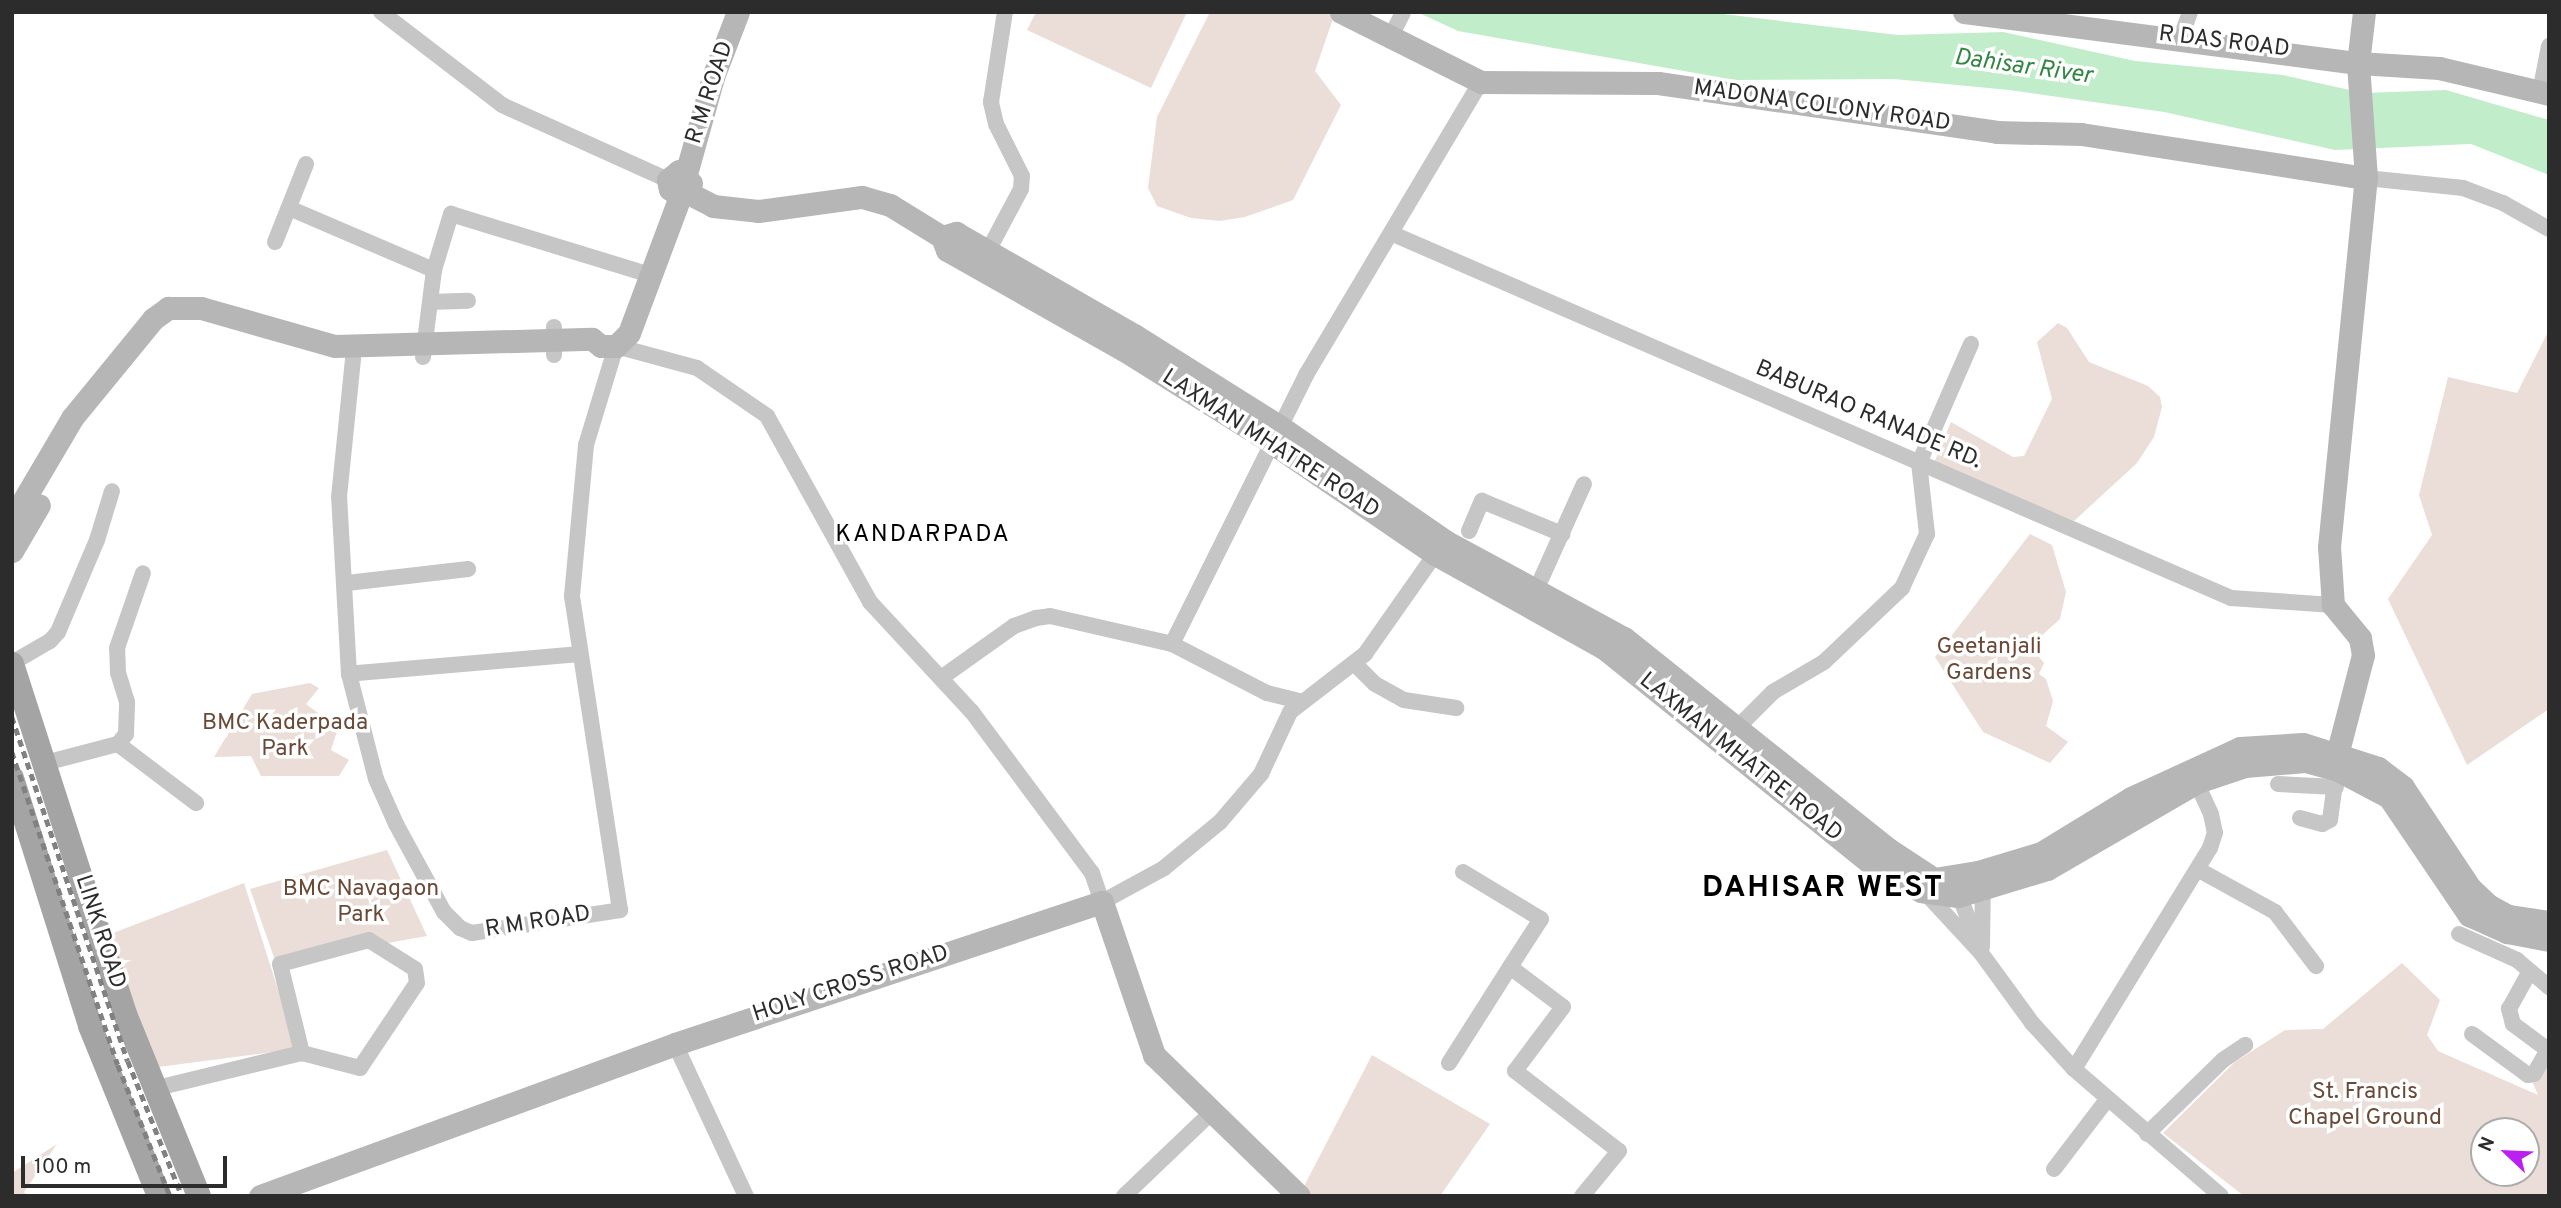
<!DOCTYPE html>
<html>
<head>
<meta charset="utf-8">
<style>
	body { margin:0 }
	#map { position:relative; width:2561px; height:1208px; overflow:hidden; background:#fff; font-family:Overpass,sans-serif }
	div>[style] { position:absolute }
	[style*='--x'] { left:calc(var(--x)*1px); top:calc(var(--y)*1px); width:calc(var(--w)*1px); rotate:calc(var(--a)*1deg) }
	.green>* { inset:0; background:#ebddd8 }
	.water>* { inset:0; background:#c2edcb }
	.street>* { height:16px; margin:-8px; padding:0 8px; transform-origin:8px; border-radius:8px; background:#c6c6c6 }
	.secondary>* { height:23px; margin:-11.5px; padding:0 11.5px; transform-origin:11.5px; border-radius:11.5px; background:#b6b6b6 }
	.primary>* { height:24px; margin:-12px; padding:0 12px; transform-origin:12px; border-radius:12px; background:#a4a4a4 }
	.rail>* { height:4.5px; margin-top:-2.25px; transform-origin:0; background:repeating-linear-gradient(90deg,#818181 0 7px,transparent 0 12px) }
	span { translate:-50% -50%; white-space:nowrap; text-align:center; line-height:1.15; -webkit-text-stroke:7px #fff; paint-order:stroke }
	.street-label { font-size:23px; color:#2c2c2c }
	.park-label { font-size:23px; color:#6a4937 }
	.water-label { font-size:24px; color:#318643; font-style:italic }
	.neighbourhood-label { font-size:24px; color:#000; letter-spacing:2px }
	.district-label { font-size:30px; color:#000; font-weight:700; letter-spacing:2px }
	.frame { position:absolute; inset:0; border:14px solid #2c2c2c; pointer-events:none }
	.north { position:absolute; left:2470px; top:1117px; width:70px; height:70px; box-sizing:border-box; background:#fff; border:2px solid #ababab; border-radius:50%; rotate:293deg; font-size:19px; font-weight:700; line-height:28px; text-align:center; color:#2c2c2c }
	.north::after { content:''; display:block; margin:auto; width:24px; height:32px; background:#bc20f1; clip-path:polygon(50% 0,100% 100%,50% 72%,0 100%) }
	.scale { position:absolute; left:21px; top:1156px; width:206px; height:32px; box-sizing:border-box; border:4px solid #2c2c2c; border-top:0; padding-left:9px; font-size:21px; line-height:24px; white-space:nowrap; color:#2c2c2c; -webkit-text-stroke:5px #fff; paint-order:stroke }
</style>
</head>
<body>
<div id="map">
	<div class="green">
		<div style="clip-path:polygon(1036px 12px,1187px 12px,1151px 88px,1027px 30px)"></div>
		<div style="clip-path:polygon(1210px 12px,1335px 13px,1315px 71px,1341px 105px,1293px 200px,1245px 217px,1220px 221px,1191px 218px,1157px 206px,1148px 188px,1157px 117px)"></div>
		<div style="clip-path:polygon(2058px 323px,2067px 328px,2089px 362px,2148px 386px,2160px 397px,2162px 407px,2154px 437px,2137px 463px,2074px 521px,1934px 463px,1951px 422px,2013px 457px,2024px 456px,2052px 399px,2037px 342px)"></div>
		<div style="clip-path:polygon(2549px 330px,2549px 709px,2467px 765px,2388px 599px,2432px 535px,2419px 495px,2448px 377px,2517px 393px)"></div>
		<div style="clip-path:polygon(2030px 534px,2052px 545px,2066px 592px,2060px 619px,2030px 646px,2044px 663px,2039px 674px,2046px 679px,2053px 701px,2046px 726px,2068px 742px,2050px 763px,1983px 732px,1935px 657px)"></div>
		<div style="clip-path:polygon(310px 683px,319px 688px,306px 704px,338px 728px,331px 750px,349px 760px,339px 776px,261px 776px,251px 756px,214px 757px,252px 694px)"></div>
		<div style="clip-path:polygon(387px 850px,427px 936px,276px 963px,250px 889px)"></div>
		<div style="clip-path:polygon(244px 883px,297px 1049px,158px 1067px,105px 936px)"></div>
		<div style="clip-path:polygon(evenodd,2402px 963px,2440px 1000px,2427px 1035px,2438px 1051px,2538px 1095px,2529px 1074px,2549px 1065px,2549px 1196px,2244px 1196px,2163px 1133px,2235px 1062px,2285px 1030px,2323px 1029px,2402px 963px,2484px 1131px,2526px 1131px,2526px 1173px,2484px 1173px,2484px 1131px)"></div>
		<div style="clip-path:polygon(1372px 1055px,1490px 1124px,1440px 1196px,1299px 1196px)"></div>
		<div style="clip-path:polygon(57px 1144px,24px 1192px,28px 1196px,12px 1196px,12px 1173px)"></div>
	</div>
	<div class="water">
		<div style="clip-path:polygon(1417px 12px,1706px 12px,1898px 35px,2003px 32px,2135px 61px,2283px 75px,2363px 93px,2446px 90px,2549px 120px,2549px 175px,2471px 144px,2335px 150px,2164px 112px,2009px 90px,1894px 79px,1735px 80px,1458px 31px)"></div>
	</div>
	<div class="street">
		<div style="--x:381;--y:12;--w:153;--a:37.5"></div>
		<div style="--x:502;--y:105;--w:182;--a:24.3"></div>
		<div style="--x:2181;--y:37;--w:27;--a:-70"></div>
		<div style="--x:1389;--y:40;--w:31;--a:-63"></div>
		<div style="--x:2540;--y:92;--w:47;--a:-78.9"></div>
		<div style="--x:2366;--y:178;--w:98;--a:5.9"></div>
		<div style="--x:2463;--y:188;--w:43;--a:20.6"></div>
		<div style="--x:2503;--y:203;--w:53;--a:29.5"></div>
		<div style="--x:289;--y:208;--w:158;--a:23.2"></div>
		<div style="--x:434;--y:270;--w:59;--a:-73.1"></div>
		<div style="--x:451;--y:214;--w:208;--a:17"></div>
		<div style="--x:1393;--y:234;--w:914;--a:23.48"></div>
		<div style="--x:2231;--y:598;--w:102;--a:3.9"></div>
		<div style="--x:275;--y:242;--w:84;--a:-68.3"></div>
		<div style="--x:988;--y:251;--w:70;--a:-62"></div>
		<div style="--x:1021;--y:189;--w:13;--a:-86"></div>
		<div style="--x:1022;--y:176;--w:58;--a:-116.6"></div>
		<div style="--x:996;--y:124;--w:23;--a:-103"></div>
		<div style="--x:991;--y:102;--w:91;--a:-81.2"></div>
		<div style="--x:430;--y:302;--w:38;--a:-2"></div>
		<div style="--x:554;--y:355;--w:28;--a:-90"></div>
		<div style="--x:423;--y:357;--w:88;--a:-82.8"></div>
		<div style="--x:1469;--y:531;--w:33;--a:-67"></div>
		<div style="--x:1482;--y:501;--w:87;--a:22.4"></div>
		<div style="--x:347;--y:583;--w:122;--a:-6.6"></div>
		<div style="--x:1532;--y:599;--w:126;--a:-65.7"></div>
		<div style="--x:1172;--y:644;--w:107;--a:27.3"></div>
		<div style="--x:1267;--y:693;--w:34;--a:14"></div>
		<div style="--x:580;--y:654;--w:232;--a:175.1"></div>
		<div style="--x:349;--y:674;--w:108;--a:75.6"></div>
		<div style="--x:376;--y:779;--w:49;--a:66"></div>
		<div style="--x:396;--y:824;--w:100;--a:61.4"></div>
		<div style="--x:444;--y:912;--w:23;--a:45"></div>
		<div style="--x:460;--y:928;--w:13;--a:23"></div>
		<div style="--x:472;--y:933;--w:150;--a:-8.8"></div>
		<div style="--x:620;--y:910;--w:318;--a:-98.7"></div>
		<div style="--x:572;--y:596;--w:152;--a:-84.7"></div>
		<div style="--x:586;--y:445;--w:103;--a:-73.1"></div>
		<div style="--x:616;--y:346;--w:84;--a:15.2"></div>
		<div style="--x:697;--y:368;--w:85;--a:34.4"></div>
		<div style="--x:767;--y:416;--w:213;--a:61"></div>
		<div style="--x:870;--y:602;--w:150;--a:47.2"></div>
		<div style="--x:972;--y:712;--w:201;--a:53.3"></div>
		<div style="--x:1092;--y:873;--w:31;--a:71"></div>
		<div style="--x:1102;--y:902;--w:71;--a:-28.7"></div>
		<div style="--x:1164;--y:868;--w:72;--a:-39.4"></div>
		<div style="--x:1220;--y:822;--w:63;--a:-49.5"></div>
		<div style="--x:1261;--y:774;--w:68;--a:-64.9"></div>
		<div style="--x:1290;--y:712;--w:95;--a:-37.7"></div>
		<div style="--x:1365;--y:654;--w:132;--a:-54.9"></div>
		<div style="--x:12;--y:663;--w:44;--a:-30.1"></div>
		<div style="--x:50;--y:641;--w:12;--a:-48"></div>
		<div style="--x:58;--y:632;--w:100;--a:-67"></div>
		<div style="--x:97;--y:540;--w:51;--a:-73"></div>
		<div style="--x:1355;--y:664;--w:28;--a:45"></div>
		<div style="--x:1375;--y:684;--w:33;--a:29"></div>
		<div style="--x:1404;--y:700;--w:53;--a:8.7"></div>
		<div style="--x:349;--y:674;--w:177;--a:-93.2"></div>
		<div style="--x:339;--y:497;--w:140;--a:-84.2"></div>
		<div style="--x:941;--y:678;--w:90;--a:-35.5"></div>
		<div style="--x:1014;--y:626;--w:23;--a:-20"></div>
		<div style="--x:1036;--y:618;--w:14;--a:-8"></div>
		<div style="--x:1050;--y:616;--w:125;--a:12.9"></div>
		<div style="--x:1172;--y:644;--w:301;--a:-63.5"></div>
		<div style="--x:1306;--y:375;--w:341;--a:-59.2"></div>
		<div style="--x:1731;--y:734;--w:59;--a:-45"></div>
		<div style="--x:1773;--y:692;--w:59;--a:-30.5"></div>
		<div style="--x:1824;--y:662;--w:108;--a:-43.5"></div>
		<div style="--x:1902;--y:588;--w:60;--a:-65.2"></div>
		<div style="--x:1927;--y:534;--w:71;--a:-96.4"></div>
		<div style="--x:1919;--y:463;--w:130;--a:-66.4"></div>
		<div style="--x:118;--y:744;--w:13;--a:-51"></div>
		<div style="--x:126;--y:734;--w:32;--a:-88"></div>
		<div style="--x:127;--y:702;--w:30;--a:-107"></div>
		<div style="--x:118;--y:673;--w:25;--a:-92"></div>
		<div style="--x:117;--y:648;--w:79;--a:-70.9"></div>
		<div style="--x:45;--y:763;--w:75;--a:-14.6"></div>
		<div style="--x:118;--y:744;--w:98;--a:37.1"></div>
		<div style="--x:2278;--y:784;--w:58;--a:3"></div>
		<div style="--x:2300;--y:818;--w:23;--a:15"></div>
		<div style="--x:2322;--y:824;--w:9;--a:-27"></div>
		<div style="--x:2330;--y:820;--w:60;--a:-82.3"></div>
		<div style="--x:2199;--y:870;--w:87;--a:28.9"></div>
		<div style="--x:2275;--y:912;--w:68;--a:52.8"></div>
		<div style="--x:1463;--y:872;--w:91;--a:31.1"></div>
		<div style="--x:1541;--y:919;--w:57;--a:122.9"></div>
		<div style="--x:1510;--y:967;--w:66;--a:37"></div>
		<div style="--x:1563;--y:1007;--w:80;--a:126.9"></div>
		<div style="--x:1515;--y:1071;--w:131;--a:37.6"></div>
		<div style="--x:1619;--y:1151;--w:58;--a:129.4"></div>
		<div style="--x:1956;--y:887;--w:61;--a:68.9"></div>
		<div style="--x:1921;--y:888;--w:88;--a:47.3"></div>
		<div style="--x:1981;--y:953;--w:87;--a:53.9"></div>
		<div style="--x:2032;--y:1023;--w:62;--a:47.6"></div>
		<div style="--x:2074;--y:1069;--w:194;--a:40.8"></div>
		<div style="--x:2459;--y:934;--w:64;--a:24.1"></div>
		<div style="--x:2517;--y:960;--w:42;--a:40.2"></div>
		<div style="--x:1982;--y:947;--w:68;--a:-89.2"></div>
		<div style="--x:2472;--y:1034;--w:69;--a:36.2"></div>
		<div style="--x:2528;--y:1075;--w:6;--a:-9"></div>
		<div style="--x:2534;--y:1074;--w:28;--a:-60"></div>
		<div style="--x:2548;--y:1050;--w:44;--a:-143.4"></div>
		<div style="--x:2513;--y:1024;--w:16;--a:-105"></div>
		<div style="--x:2509;--y:1009;--w:43;--a:-61.1"></div>
		<div style="--x:675;--y:1044;--w:168;--a:65"></div>
		<div style="--x:1449;--y:1063;--w:114;--a:-57.6"></div>
		<div style="--x:2074;--y:1069;--w:259;--a:-58.4"></div>
		<div style="--x:2210;--y:848;--w:16;--a:-72"></div>
		<div style="--x:2215;--y:833;--w:19;--a:-102"></div>
		<div style="--x:2211;--y:814;--w:43;--a:-114.8"></div>
		<div style="--x:153;--y:1089;--w:153;--a:-13.6"></div>
		<div style="--x:302;--y:1053;--w:60;--a:14.5"></div>
		<div style="--x:360;--y:1068;--w:102;--a:-56.2"></div>
		<div style="--x:417;--y:983;--w:14;--a:-98"></div>
		<div style="--x:415;--y:969;--w:54;--a:-147.8"></div>
		<div style="--x:369;--y:940;--w:92;--a:164.9"></div>
		<div style="--x:280;--y:964;--w:92;--a:76.1"></div>
		<div style="--x:2147;--y:1134;--w:106;--a:-44.2"></div>
		<div style="--x:2223;--y:1060;--w:27;--a:-34"></div>
		<div style="--x:2054;--y:1169;--w:86;--a:-52.6"></div>
		<div style="--x:1124;--y:1196;--w:123;--a:-43.7"></div>
	</div>
	<div class="secondary">
		<div style="--x:1341;--y:12;--w:157;--a:26.6"></div>
		<div style="--x:1481;--y:82;--w:177;--a:0.3"></div>
		<div style="--x:1658;--y:83;--w:343;--a:8.2"></div>
		<div style="--x:1997;--y:132;--w:84;--a:1.4"></div>
		<div style="--x:2081;--y:134;--w:288;--a:8.8"></div>
		<div style="--x:1964;--y:12;--w:397;--a:7.4"></div>
		<div style="--x:2358;--y:63;--w:81;--a:3.5"></div>
		<div style="--x:2439;--y:68;--w:113;--a:13.3"></div>
		<div style="--x:686;--y:174;--w:101;--a:-74.4"></div>
		<div style="--x:713;--y:77;--w:70;--a:-69"></div>
		<div style="--x:690;--y:185;--w:16;--a:145"></div>
		<div style="--x:677;--y:194;--w:9;--a:-144"></div>
		<div style="--x:670;--y:189;--w:9;--a:-103"></div>
		<div style="--x:668;--y:180;--w:14;--a:-39"></div>
		<div style="--x:679;--y:171;--w:17;--a:45"></div>
		<div style="--x:686;--y:192;--w:30;--a:27"></div>
		<div style="--x:713;--y:206;--w:45;--a:6.3"></div>
		<div style="--x:758;--y:211;--w:105;--a:-7.7"></div>
		<div style="--x:862;--y:197;--w:29;--a:16"></div>
		<div style="--x:890;--y:205;--w:61;--a:31.6"></div>
		<div style="--x:942;--y:237;--w:14;--a:69"></div>
		<div style="--x:947;--y:250;--w:203;--a:29.5"></div>
		<div style="--x:1124;--y:350;--w:173;--a:32"></div>
		<div style="--x:1271;--y:442;--w:199;--a:34.3"></div>
		<div style="--x:1435;--y:554;--w:193;--a:29.1"></div>
		<div style="--x:1604;--y:648;--w:346;--a:38.9"></div>
		<div style="--x:1873;--y:865;--w:55;--a:28.4"></div>
		<div style="--x:1921;--y:891;--w:37;--a:8"></div>
		<div style="--x:1958;--y:896;--w:93;--a:-16.9"></div>
		<div style="--x:2047;--y:869;--w:173;--a:-30.1"></div>
		<div style="--x:2197;--y:782;--w:51;--a:-18.4"></div>
		<div style="--x:2245;--y:766;--w:60;--a:-4.8"></div>
		<div style="--x:2305;--y:761;--w:34;--a:15"></div>
		<div style="--x:2338;--y:770;--w:58;--a:27.9"></div>
		<div style="--x:2389;--y:797;--w:143;--a:55.9"></div>
		<div style="--x:2469;--y:915;--w:42;--a:24.1"></div>
		<div style="--x:2507;--y:932;--w:43;--a:10.8"></div>
		<div style="--x:942;--y:237;--w:15;--a:-16"></div>
		<div style="--x:956;--y:233;--w:205;--a:29.8"></div>
		<div style="--x:1134;--y:335;--w:171;--a:32.1"></div>
		<div style="--x:1279;--y:426;--w:202;--a:34.7"></div>
		<div style="--x:1445;--y:541;--w:204;--a:28.5"></div>
		<div style="--x:1624;--y:638;--w:338;--a:38.6"></div>
		<div style="--x:1888;--y:849;--w:55;--a:33.1"></div>
		<div style="--x:1934;--y:879;--w:45;--a:-9"></div>
		<div style="--x:1978;--y:872;--w:66;--a:-16.8"></div>
		<div style="--x:2041;--y:853;--w:105;--a:-31.4"></div>
		<div style="--x:2131;--y:798;--w:120;--a:-24.6"></div>
		<div style="--x:2240;--y:748;--w:63;--a:-3.6"></div>
		<div style="--x:2303;--y:744;--w:79;--a:17.7"></div>
		<div style="--x:2378;--y:768;--w:31;--a:37"></div>
		<div style="--x:2403;--y:787;--w:121;--a:56.4"></div>
		<div style="--x:2470;--y:888;--w:25;--a:43"></div>
		<div style="--x:2488;--y:905;--w:23;--a:29"></div>
		<div style="--x:2508;--y:916;--w:41;--a:8.3"></div>
		<div style="--x:616;--y:346;--w:18;--a:-45"></div>
		<div style="--x:629;--y:333;--w:148;--a:-69.5"></div>
		<div style="--x:12;--y:520;--w:118;--a:-59.5"></div>
		<div style="--x:72;--y:418;--w:128;--a:-50.7"></div>
		<div style="--x:153;--y:319;--w:19;--a:-36"></div>
		<div style="--x:168;--y:308;--w:33;--a:0"></div>
		<div style="--x:201;--y:308;--w:138;--a:15.9"></div>
		<div style="--x:334;--y:346;--w:258;--a:-1.6"></div>
		<div style="--x:592;--y:339;--w:11;--a:38"></div>
		<div style="--x:601;--y:346;--w:15;--a:0"></div>
		<div style="--x:12;--y:551;--w:53;--a:-59.6"></div>
		<div style="--x:2338;--y:751;--w:99;--a:-75.4"></div>
		<div style="--x:2363;--y:655;--w:17;--a:-100"></div>
		<div style="--x:2360;--y:638;--w:43;--a:-129.3"></div>
		<div style="--x:2333;--y:605;--w:58;--a:-93.9"></div>
		<div style="--x:2329;--y:547;--w:371;--a:-84.3"></div>
		<div style="--x:2366;--y:178;--w:115;--a:-94"></div>
		<div style="--x:2358;--y:63;--w:51;--a:-83.3"></div>
		<div style="--x:260;--y:1196;--w:442;--a:-20.1"></div>
		<div style="--x:675;--y:1044;--w:450;--a:-18.4"></div>
		<div style="--x:1102;--y:902;--w:162;--a:71.2"></div>
		<div style="--x:1154;--y:1055;--w:202;--a:44.2"></div>
	</div>
	<div class="primary">
		<div style="--x:12;--y:664;--w:368;--a:72.1"></div>
		<div style="--x:125;--y:1014;--w:196;--a:67.9"></div>
		<div style="--x:12;--y:778;--w:260;--a:72.5"></div>
		<div style="--x:90;--y:1026;--w:183;--a:67.9"></div>
	</div>
	<div class="rail">
		<div style="--x:12;--y:717;--w:363;--a:71.4"></div>
		<div style="--x:128;--y:1061;--w:145;--a:68.2"></div>
		<div style="--x:12;--y:752;--w:330;--a:71.3"></div>
		<div style="--x:118;--y:1065;--w:141;--a:68.3"></div>
	</div>
	<div class="street-label">
		<span style="left:2224px;top:43px;rotate:7deg">R DAS ROAD</span>
		<span style="left:711px;top:93px;rotate:-72deg">R M ROAD</span>
		<span style="left:1822px;top:107px;rotate:8deg">MADONA COLONY ROAD</span>
		<span style="left:1868px;top:416px;rotate:23deg">BABURAO RANADE RD.</span>
		<span style="left:1270px;top:445px;rotate:33deg">LAXMAN MHATRE ROAD</span>
		<span style="left:1740px;top:758px;rotate:39deg">LAXMAN MHATRE ROAD</span>
		<span style="left:538px;top:923px;rotate:-9deg">R M ROAD</span>
		<span style="left:99px;top:932px;rotate:72deg">LINK ROAD</span>
		<span style="left:851px;top:985px;rotate:-18deg">HOLY CROSS ROAD</span>
	</div>
	<div class="park-label">
		<span style="left:1989px;top:661px">Geetanjali<br>Gardens</span>
		<span style="left:285px;top:737px">BMC Kaderpada<br>Park</span>
		<span style="left:361px;top:903px">BMC Navagaon<br>Park</span>
		<span style="left:2365px;top:1106px">St. Francis<br>Chapel Ground</span>
	</div>
	<div class="water-label">
		<span style="left:2023px;top:68px;rotate:8deg">Dahisar River</span>
	</div>
	<div class="neighbourhood-label">
		<span style="left:923px;top:536px">KANDARPADA</span>
	</div>
	<div class="district-label">
		<span style="left:1823px;top:889px">DAHISAR WEST</span>
	</div>
	<div class="frame"></div>
	<div class="north">N</div>
	<div class="scale">100 m</div>
</div>
</body>
</html>
